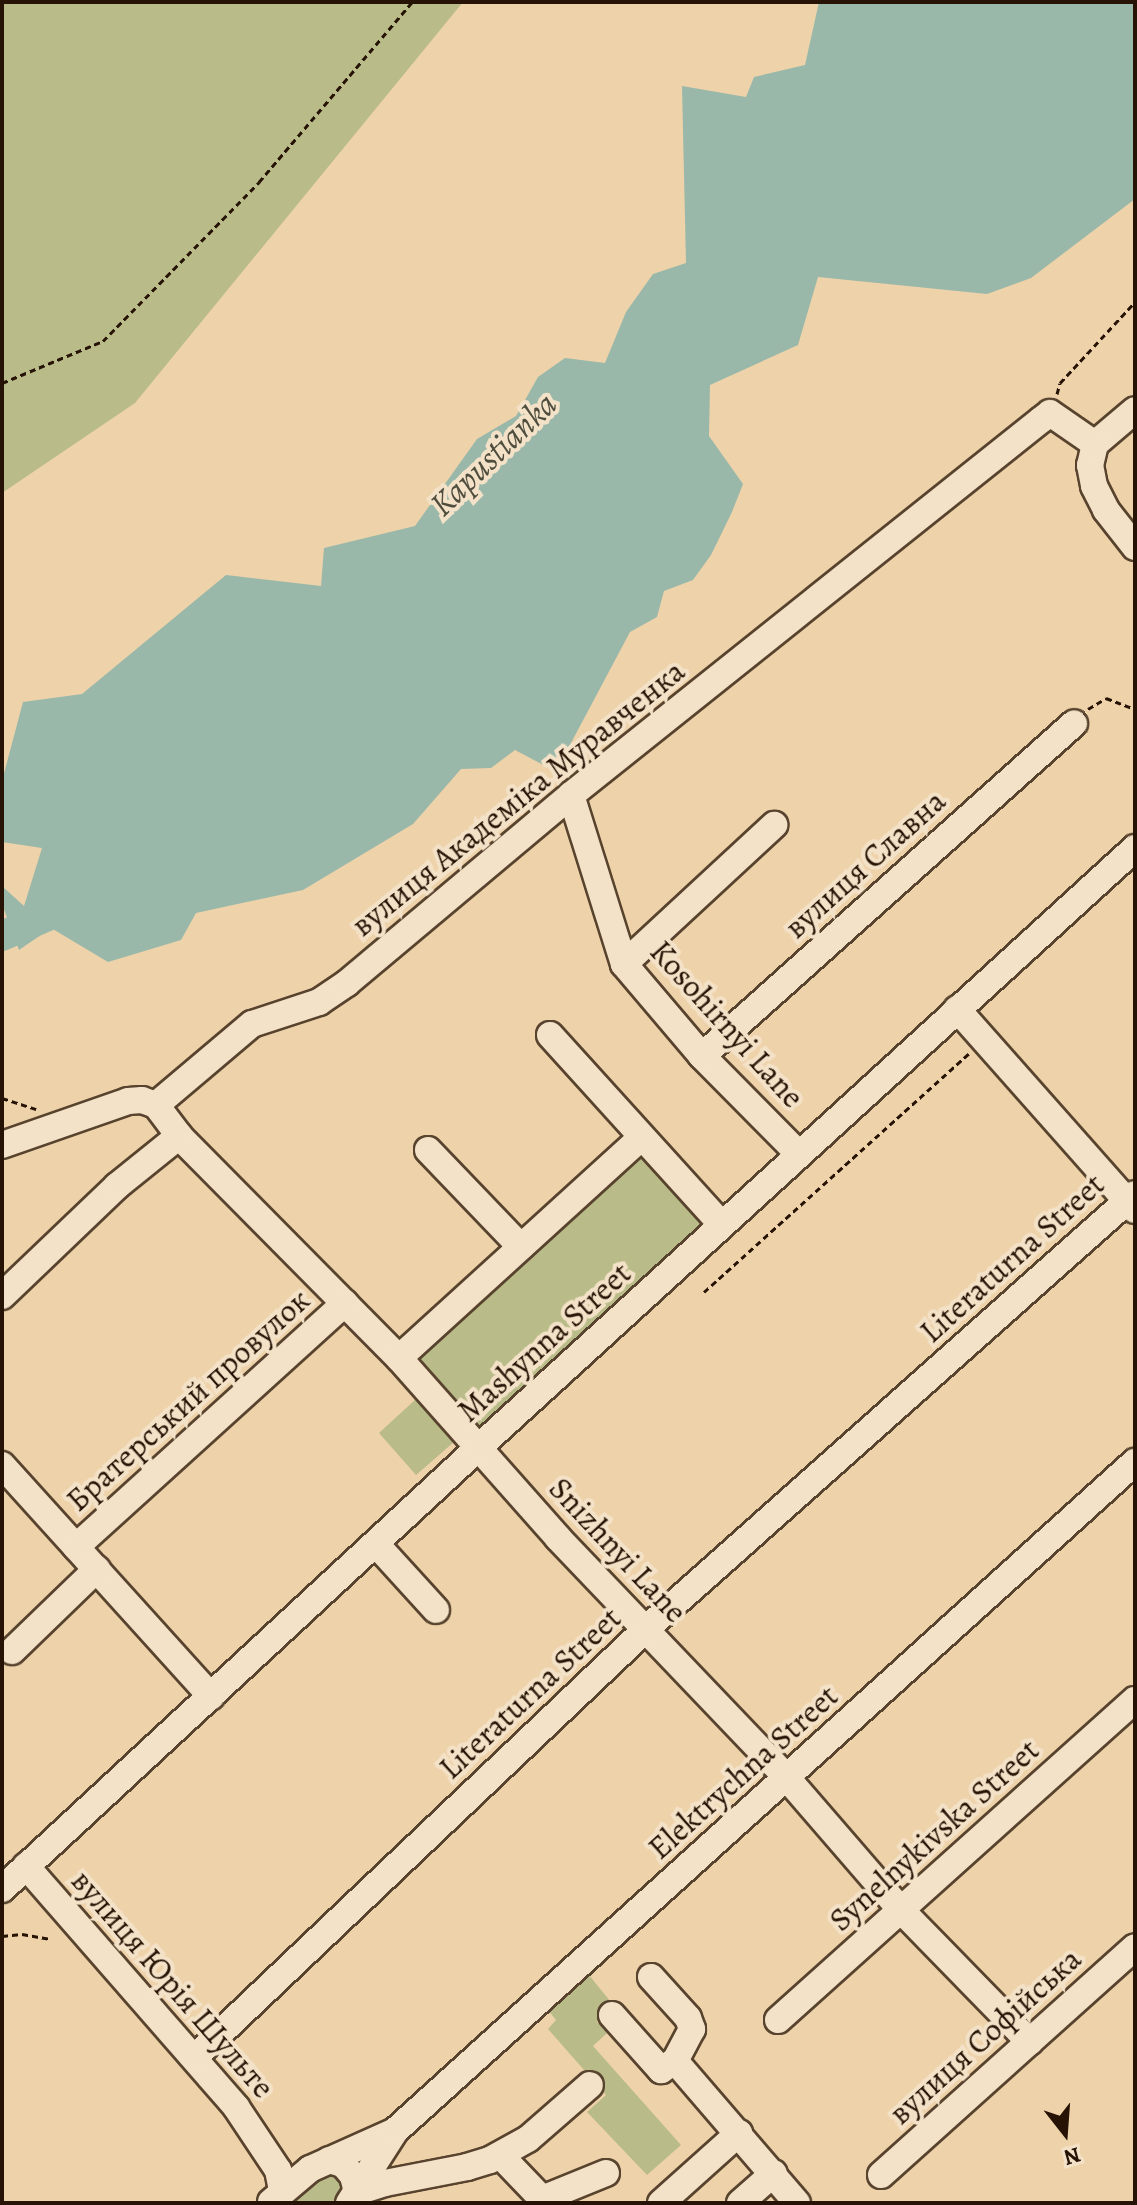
<!DOCTYPE html>
<html>
<head>
<meta charset="utf-8">
<style>
	body { margin:0 }
	#map { position:relative; width:1137px; height:2205px; overflow:hidden; background:#eed2aa; font-family:Alegreya,serif }
	div>[style] { position:absolute }
	.green>* { inset:0; background:#b9bc88 }
	.water>* { inset:0; background:#99b8a9 }
	.river>* { height:30px; margin:-15px; padding:0 15px; transform-origin:15px; border-radius:15px; background:#99b8a9 }
	.path>* { height:3px; margin-top:-1.5px; transform-origin:0; background:repeating-linear-gradient(90deg,#261305 0 6px,transparent 0 10px) }
	.roads { filter:drop-shadow(2px 0 #58432e) drop-shadow(-2px 0 #58432e) drop-shadow(0 2px #58432e) drop-shadow(0 -2px #58432e) }
	.minor>* { height:26px; margin:-13px; padding:0 13px; transform-origin:13px; border-radius:13px; background:#f4e2c8 }
	span { translate:-50% -50%; white-space:nowrap; text-align:center; line-height:1.15; -webkit-text-stroke:8px #f4e2c8; paint-order:stroke }
	.street-label { font-size:32px; color:#261305 }
	.water-label { font-size:34px; color:#4e4d3e; font-style:italic }
	.frame { position:absolute; inset:0; border:4px solid #261305; pointer-events:none }
	.north { position:absolute; left:1025px; top:2093px; width:80px; height:80px; -webkit-text-stroke:6px #f4e2c8; paint-order:stroke; rotate:163deg; font-size:22px; font-weight:700; line-height:32px; text-align:center; color:#261305 }
	.north::after { content:''; display:block; margin:auto; width:28px; height:36px; background:#261305; clip-path:polygon(50% 0,100% 100%,50% 72%,0 100%) }
</style>
</head>
<body>
<div id="map">
	<div class="green">
		<div style="clip-path:polygon(2px 2px,463px 2px,135px 403px,2px 493px)"></div>
		<div style="clip-path:polygon(643px 1146px,711px 1221px,479px 1433px,407px 1356px)"></div>
		<div style="clip-path:polygon(416px 1399px,454px 1442px,416px 1475px,379px 1433px)"></div>
		<div style="clip-path:polygon(589px 1975px,610px 2001px,597px 2022px,607px 2033px,593px 2046px,681px 2145px,647px 2175px,587px 2112px,606px 2095px,548px 2029px,556px 2020px,548px 2010px)"></div>
		<div style="clip-path:polygon(332px 2169px,347px 2183px,337px 2203px,285px 2203px)"></div>
	</div>
	<div class="water">
		<div style="clip-path:polygon(819px 2px,1135px 2px,1135px 199px,1031px 278px,987px 294px,818px 277px,798px 345px,710px 385px,709px 436px,743px 484px,732px 512px,711px 555px,693px 580px,664px 591px,657px 617px,630px 632px,571px 743px,551px 769px,515px 750px,491px 768px,461px 769px,413px 824px,303px 890px,196px 913px,181px 940px,108px 962px,51px 928px,19px 950px,2px 904px,2px 886px,24px 906px,42px 848px,2px 842px,2px 781px,23px 702px,82px 694px,226px 575px,321px 586px,324px 548px,415px 526px,477px 439px,516px 416px,538px 377px,565px 358px,605px 363px,626px 312px,653px 274px,686px 263px,682px 86px,746px 97px,754px 77px,805px 65px)"></div>
	</div>
	<div class="river">
		<div style="left:2px;top:936px;width:50px;rotate:-23.5deg"></div>
	</div>
	<div class="path">
		<div style="left:2px;top:383px;width:109px;rotate:-22.6deg"></div>
		<div style="left:103px;top:341px;width:223px;rotate:-45.5deg"></div>
		<div style="left:259px;top:182px;width:236px;rotate:-49.6deg"></div>
		<div style="left:1057px;top:394px;width:11px;rotate:-75deg"></div>
		<div style="left:1060px;top:383px;width:110px;rotate:-47.2deg"></div>
		<div style="left:1088px;top:709px;width:21px;rotate:-31deg"></div>
		<div style="left:1106px;top:698px;width:31px;rotate:21deg"></div>
		<div style="left:2px;top:1098px;width:36px;rotate:18deg"></div>
		<div style="left:704px;top:1292px;width:357px;rotate:-42deg"></div>
		<div style="left:2px;top:1936px;width:20px;rotate:-6deg"></div>
		<div style="left:22px;top:1934px;width:29px;rotate:10deg"></div>
		<div style="left:1134px;top:2203px;width:1px;rotate:-45deg"></div>
	</div>
	<div class="roads">
		<div class="minor">
			<div style="left:1095px;top:444px;width:22px;rotate:103deg"></div>
			<div style="left:1090px;top:465px;width:21px;rotate:79deg"></div>
			<div style="left:1094px;top:486px;width:27px;rotate:63deg"></div>
			<div style="left:1106px;top:510px;width:47px;rotate:51.9deg"></div>
			<div style="left:1095px;top:444px;width:52px;rotate:-40.4deg"></div>
			<div style="left:571px;top:795px;width:177px;rotate:72.6deg"></div>
			<div style="left:624px;top:964px;width:121px;rotate:49.7deg"></div>
			<div style="left:702px;top:1056px;width:138px;rotate:45.3deg"></div>
			<div style="left:624px;top:964px;width:205px;rotate:-42.8deg"></div>
			<div style="left:957px;top:1009px;width:268px;rotate:48.5deg"></div>
			<div style="left:550px;top:1035px;width:256px;rotate:47.8deg"></div>
			<div style="left:702px;top:1056px;width:499px;rotate:-41.8deg"></div>
			<div style="left:156px;top:1105px;width:39px;rotate:53deg"></div>
			<div style="left:179px;top:1136px;width:313px;rotate:45.3deg"></div>
			<div style="left:399px;top:1358px;width:240px;rotate:48.5deg"></div>
			<div style="left:558px;top:1538px;width:332px;rotate:46.3deg"></div>
			<div style="left:787px;top:1778px;width:176px;rotate:49.2deg"></div>
			<div style="left:902px;top:1911px;width:183px;rotate:45.7deg"></div>
			<div style="left:2px;top:1145px;width:133px;rotate:-19.2deg"></div>
			<div style="left:128px;top:1101px;width:14px;rotate:-4deg"></div>
			<div style="left:142px;top:1100px;width:15px;rotate:20deg"></div>
			<div style="left:156px;top:1105px;width:126px;rotate:-40.2deg"></div>
			<div style="left:252px;top:1024px;width:71px;rotate:-18.2deg"></div>
			<div style="left:319px;top:1002px;width:34px;rotate:-34deg"></div>
			<div style="left:347px;top:983px;width:292px;rotate:-40deg"></div>
			<div style="left:571px;top:795px;width:601px;rotate:-38.59deg"></div>
			<div style="left:1041px;top:420px;width:11px;rotate:-38deg"></div>
			<div style="left:1050px;top:413px;width:55px;rotate:34.6deg"></div>
			<div style="left:428px;top:1150px;width:134px;rotate:46.2deg"></div>
			<div style="left:2px;top:1296px;width:159px;rotate:-43.7deg"></div>
			<div style="left:117px;top:1186px;width:80px;rotate:-38.9deg"></div>
			<div style="left:399px;top:1358px;width:328px;rotate:-42.3deg"></div>
			<div style="left:2px;top:1465px;width:312px;rotate:47.9deg"></div>
			<div style="left:376px;top:1544px;width:89px;rotate:47.7deg"></div>
			<div style="left:76px;top:1547px;width:363px;rotate:-42.2deg"></div>
			<div style="left:12px;top:1651px;width:118px;rotate:-44deg"></div>
			<div style="left:26px;top:1866px;width:320px;rotate:48.9deg"></div>
			<div style="left:236px;top:2107px;width:76px;rotate:56.3deg"></div>
			<div style="left:278px;top:2170px;width:21px;rotate:79deg"></div>
			<div style="left:2px;top:1889px;width:649px;rotate:-42.81deg"></div>
			<div style="left:478px;top:1448px;width:890px;rotate:-42.4deg"></div>
			<div style="left:651px;top:1977px;width:55px;rotate:47.9deg"></div>
			<div style="left:688px;top:2018px;width:12px;rotate:70deg"></div>
			<div style="left:692px;top:2029px;width:36px;rotate:118deg"></div>
			<div style="left:675px;top:2061px;width:187px;rotate:49.3deg"></div>
			<div style="left:612px;top:2015px;width:74px;rotate:48.3deg"></div>
			<div style="left:661px;top:2070px;width:17px;rotate:-33deg"></div>
			<div style="left:778px;top:2020px;width:479px;rotate:-41.9deg"></div>
			<div style="left:195px;top:2057px;width:622px;rotate:-43.5deg"></div>
			<div style="left:646px;top:1629px;width:654px;rotate:-41.66deg"></div>
			<div style="left:500px;top:2155px;width:61px;rotate:46.3deg"></div>
			<div style="left:542px;top:2199px;width:69px;rotate:-22.1deg"></div>
			<div style="left:329px;top:2160px;width:15px;rotate:16deg"></div>
			<div style="left:343px;top:2164px;width:16px;rotate:50deg"></div>
			<div style="left:353px;top:2176px;width:16px;rotate:76deg"></div>
			<div style="left:357px;top:2192px;width:29px;rotate:-18deg"></div>
			<div style="left:385px;top:2183px;width:84px;rotate:-11deg"></div>
			<div style="left:467px;top:2167px;width:24px;rotate:-17deg"></div>
			<div style="left:490px;top:2160px;width:43px;rotate:-28.9deg"></div>
			<div style="left:528px;top:2139px;width:82px;rotate:-41.1deg"></div>
			<div style="left:881px;top:2175px;width:341px;rotate:-41.9deg"></div>
			<div style="left:271px;top:2202px;width:51px;rotate:-40.2deg"></div>
			<div style="left:310px;top:2169px;width:93px;rotate:-24.1deg"></div>
			<div style="left:349px;top:2203px;width:85px;rotate:-57.4deg"></div>
			<div style="left:395px;top:2131px;width:998px;rotate:-42.12deg"></div>
			<div style="left:661px;top:2203px;width:105px;rotate:-41.9deg"></div>
			<div style="left:740px;top:2203px;width:45px;rotate:-41.4deg"></div>
		</div>
	</div>
	<div class="street-label">
		<span style="left:518px;top:798px;rotate:-39deg">вулиця Академіка Муравченка</span>
		<span style="left:865px;top:864px;rotate:-42deg">вулиця Славна</span>
		<span style="left:727px;top:1024px;rotate:48deg">Kosohirnyi Lane</span>
		<span style="left:1012px;top:1258px;rotate:-42deg">Literaturna Street</span>
		<span style="left:544px;top:1342px;rotate:-42deg">Mashynna Street</span>
		<span style="left:188px;top:1400px;rotate:-42deg">Братерський провулок</span>
		<span style="left:618px;top:1550px;rotate:47deg">Snizhnyi Lane</span>
		<span style="left:530px;top:1693px;rotate:-43deg">Literaturna Street</span>
		<span style="left:743px;top:1772px;rotate:-42deg">Elektrychna Street</span>
		<span style="left:934px;top:1835px;rotate:-42deg">Synelnykivska Street</span>
		<span style="left:173px;top:1984px;rotate:49deg">вулиця Юрія Шульте</span>
		<span style="left:985px;top:2036px;rotate:-42deg">вулиця Софійська</span>
	</div>
	<div class="water-label">
		<span style="left:493px;top:454px;rotate:-44deg">Kapustianka</span>
	</div>
	<div class="frame"></div>
	<div class="north">N</div>
</div>
</body>
</html>
